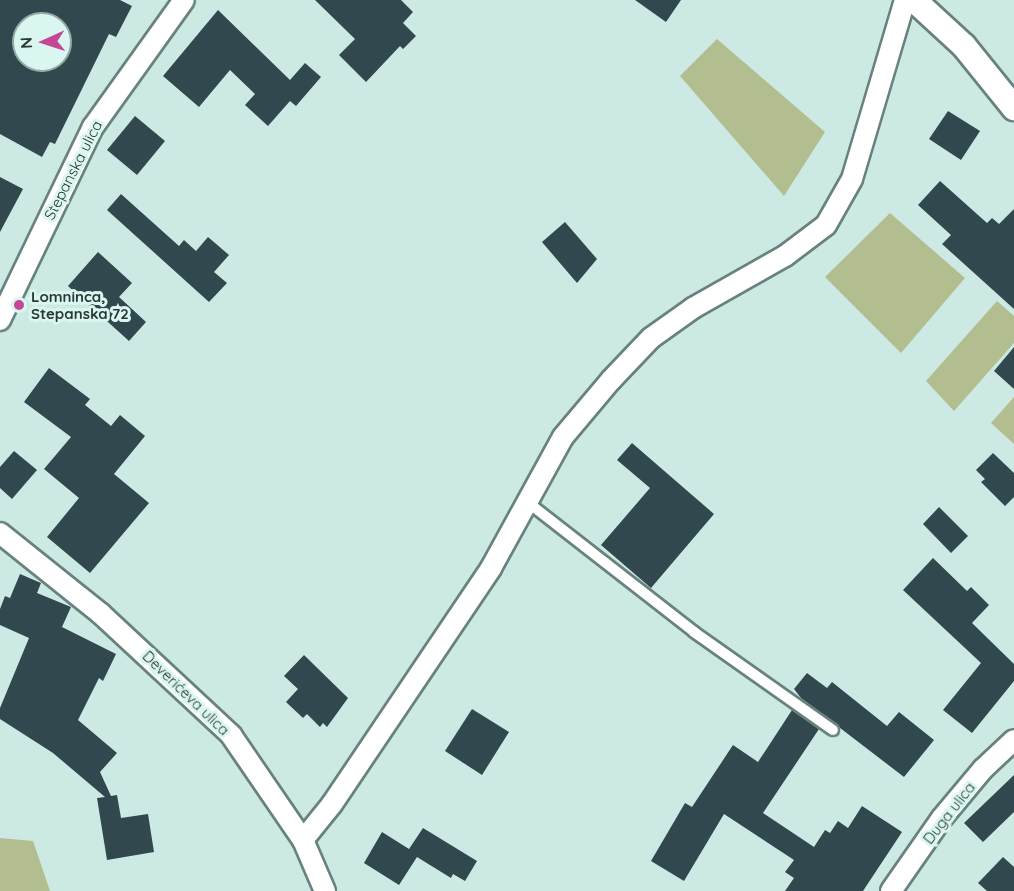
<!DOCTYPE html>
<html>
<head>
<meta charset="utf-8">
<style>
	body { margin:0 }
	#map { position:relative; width:1014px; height:891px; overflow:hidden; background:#cde9e4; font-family:Quicksand,sans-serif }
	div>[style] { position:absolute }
	.green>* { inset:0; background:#b3be90 }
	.building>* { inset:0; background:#31484e }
	.roads { filter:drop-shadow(2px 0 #68827e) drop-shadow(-2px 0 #68827e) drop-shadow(0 2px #68827e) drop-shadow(0 -2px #68827e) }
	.service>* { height:10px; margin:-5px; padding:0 5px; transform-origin:5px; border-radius:5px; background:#fff }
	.minor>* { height:20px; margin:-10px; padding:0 10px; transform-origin:10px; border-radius:10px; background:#fff }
	.tertiary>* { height:24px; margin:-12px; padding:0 12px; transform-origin:12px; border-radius:12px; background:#fff }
	.dots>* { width:16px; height:16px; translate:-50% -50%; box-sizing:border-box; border:3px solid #daf6f1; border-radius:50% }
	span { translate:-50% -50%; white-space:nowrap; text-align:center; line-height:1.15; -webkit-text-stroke:6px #daf6f1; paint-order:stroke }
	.street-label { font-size:15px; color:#2d3836 }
	.poi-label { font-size:15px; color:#2d3836; font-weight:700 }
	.left { translate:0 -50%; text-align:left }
	.north { position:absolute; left:12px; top:12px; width:60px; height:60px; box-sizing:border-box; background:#daf6f1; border:2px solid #95aaa6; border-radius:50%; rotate:267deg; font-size:16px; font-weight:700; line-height:24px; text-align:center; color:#2d3836 }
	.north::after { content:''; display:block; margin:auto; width:21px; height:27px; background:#c64795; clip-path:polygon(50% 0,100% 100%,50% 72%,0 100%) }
</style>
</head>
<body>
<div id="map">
	<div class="green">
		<div style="clip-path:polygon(717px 39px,825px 132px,784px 196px,680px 76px)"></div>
		<div style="clip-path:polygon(890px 213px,965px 278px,901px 353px,825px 277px)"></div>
		<div style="clip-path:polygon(997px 301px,1014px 316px,1014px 343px,954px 411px,926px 381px)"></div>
		<div style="clip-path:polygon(1014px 397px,1014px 444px,991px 423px)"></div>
		<div style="clip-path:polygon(0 838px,33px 841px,50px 891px,0 891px)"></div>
	</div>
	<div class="building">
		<div style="clip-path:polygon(evenodd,0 0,120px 0,132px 6px,116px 37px,109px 34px,55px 144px,50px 142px,42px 157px,0 134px,0 0,24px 24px,60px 24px,60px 60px,24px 60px,24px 24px)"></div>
		<div style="clip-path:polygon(315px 0,401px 0,413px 12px,403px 23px,416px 36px,403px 49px,400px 46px,366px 82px,339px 55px,355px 39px)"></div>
		<div style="clip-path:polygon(635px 0,681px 0,666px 22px)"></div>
		<div style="clip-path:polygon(218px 10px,290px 80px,305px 63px,321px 77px,296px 106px,290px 101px,268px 126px,245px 105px,255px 94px,230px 70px,199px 107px,163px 76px)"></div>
		<div style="clip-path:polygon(948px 111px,980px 131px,961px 160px,929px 139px)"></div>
		<div style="clip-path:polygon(135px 116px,165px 141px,137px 175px,107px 150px)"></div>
		<div style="clip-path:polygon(0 177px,23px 189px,0 232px)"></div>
		<div style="clip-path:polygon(940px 181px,987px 223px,992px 218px,999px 224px,1014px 209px,1014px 309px,942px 244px,951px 235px,918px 205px)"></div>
		<div style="clip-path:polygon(121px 194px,179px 246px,184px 240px,196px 251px,208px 237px,229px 255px,214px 272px,227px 283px,209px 302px,107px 210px)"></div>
		<div style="clip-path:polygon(565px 222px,597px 259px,577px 283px,542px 242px)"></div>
		<div style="clip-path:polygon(98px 252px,132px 283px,119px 297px,146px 322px,129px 341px,68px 286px)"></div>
		<div style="clip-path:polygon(1014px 347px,1014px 389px,994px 371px)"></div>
		<div style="clip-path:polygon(49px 368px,90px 399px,85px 405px,111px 426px,120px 415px,145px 436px,114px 474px,149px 503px,90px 573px,47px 537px,79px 498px,44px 469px,71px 437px,24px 402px)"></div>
		<div style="clip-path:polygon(632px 443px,714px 514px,651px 588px,601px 545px,650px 488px,617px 460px)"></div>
		<div style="clip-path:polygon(14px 451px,37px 470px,12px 499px,0 488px,0 467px)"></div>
		<div style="clip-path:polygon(993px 453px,1014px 473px,1014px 497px,1005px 506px,981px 482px,985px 479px,976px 470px)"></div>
		<div style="clip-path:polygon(939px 507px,968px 536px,951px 553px,923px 524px)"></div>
		<div style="clip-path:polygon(933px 558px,967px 591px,971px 587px,989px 605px,972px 623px,1014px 664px,1014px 681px,972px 733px,943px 710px,981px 663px,903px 590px)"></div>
		<div style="clip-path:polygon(20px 574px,41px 583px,37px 593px,71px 607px,62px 627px,116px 654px,103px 681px,99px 678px,78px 720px,117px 753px,100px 772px,111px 796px,117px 795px,121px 818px,148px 814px,154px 852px,107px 860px,97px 798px,105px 797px,53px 753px,0 719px,0 708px,29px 638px,0 625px,0 609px,5px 596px,10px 598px)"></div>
		<div style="clip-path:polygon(304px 655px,348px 698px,327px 727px,323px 723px,320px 727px,307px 714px,303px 718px,286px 702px,298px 689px,284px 676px)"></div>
		<div style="clip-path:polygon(807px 673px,827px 688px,832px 682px,887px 726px,899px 712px,934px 740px,904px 777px,801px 698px,794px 689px)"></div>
		<div style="clip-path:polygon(472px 709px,509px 732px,482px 775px,445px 751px)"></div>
		<div style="clip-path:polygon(792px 710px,819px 729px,763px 813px,814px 847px,825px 830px,830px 833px,838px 821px,848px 828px,862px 806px,902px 832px,863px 891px,785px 891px,794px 878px,785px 872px,794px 860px,724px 814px,684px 881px,651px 861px,685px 803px,692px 807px,733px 745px,758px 762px)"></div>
		<div style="clip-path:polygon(1014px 775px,1014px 812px,983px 842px,964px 823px)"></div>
		<div style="clip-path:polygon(423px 828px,477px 861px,465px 881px,453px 874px,451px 878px,417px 857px,399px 885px,364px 863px,382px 832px,409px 849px)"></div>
		<div style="clip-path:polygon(1003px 857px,1014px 867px,1014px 891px,987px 891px,978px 883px)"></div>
	</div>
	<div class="roads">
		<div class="service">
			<div style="left:526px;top:501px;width:213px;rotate:37.9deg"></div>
			<div style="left:694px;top:632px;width:170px;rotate:35.2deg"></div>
		</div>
		<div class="minor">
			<div style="left:0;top:320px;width:214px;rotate:-64.3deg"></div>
			<div style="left:93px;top:127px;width:156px;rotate:-54.4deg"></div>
			<div style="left:0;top:533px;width:129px;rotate:38.7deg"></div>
			<div style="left:101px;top:614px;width:178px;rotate:42.9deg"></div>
			<div style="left:231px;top:735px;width:127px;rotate:55.6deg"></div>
			<div style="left:303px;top:840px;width:56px;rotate:66.7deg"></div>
			<div style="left:303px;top:840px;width:46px;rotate:-51.1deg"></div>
			<div style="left:332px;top:804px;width:285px;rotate:-56deg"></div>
			<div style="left:491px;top:568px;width:149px;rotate:-61.2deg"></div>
			<div style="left:563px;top:437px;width:75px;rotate:-49.9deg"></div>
			<div style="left:611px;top:380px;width:58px;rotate:-46.4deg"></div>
			<div style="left:651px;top:338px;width:52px;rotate:-35.5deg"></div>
			<div style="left:693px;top:308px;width:106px;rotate:-29.5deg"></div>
			<div style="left:785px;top:256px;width:51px;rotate:-37.1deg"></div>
			<div style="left:826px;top:225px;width:53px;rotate:-60.5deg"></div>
			<div style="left:852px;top:179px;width:187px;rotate:-73.5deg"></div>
			<div style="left:891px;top:891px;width:89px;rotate:-55.1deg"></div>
			<div style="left:942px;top:818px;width:64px;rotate:-50.1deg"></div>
			<div style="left:983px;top:769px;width:42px;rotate:-43.1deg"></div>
		</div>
		<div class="tertiary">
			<div style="left:914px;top:0;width:68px;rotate:42.6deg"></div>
			<div style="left:964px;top:46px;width:80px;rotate:51.1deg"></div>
		</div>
	</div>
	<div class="dots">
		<div style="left:19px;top:305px;background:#c64795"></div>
	</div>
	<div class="street-label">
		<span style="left:73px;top:170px;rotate:-63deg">Stepanska ulica</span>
		<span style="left:186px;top:693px;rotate:44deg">Deverićeva ulica</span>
		<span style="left:949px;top:813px;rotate:-52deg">Duga ulica</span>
	</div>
	<div class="poi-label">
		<span class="left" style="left:31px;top:305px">Lomninca,<br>Stepanska 72</span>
	</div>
	<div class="north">N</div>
</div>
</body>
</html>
